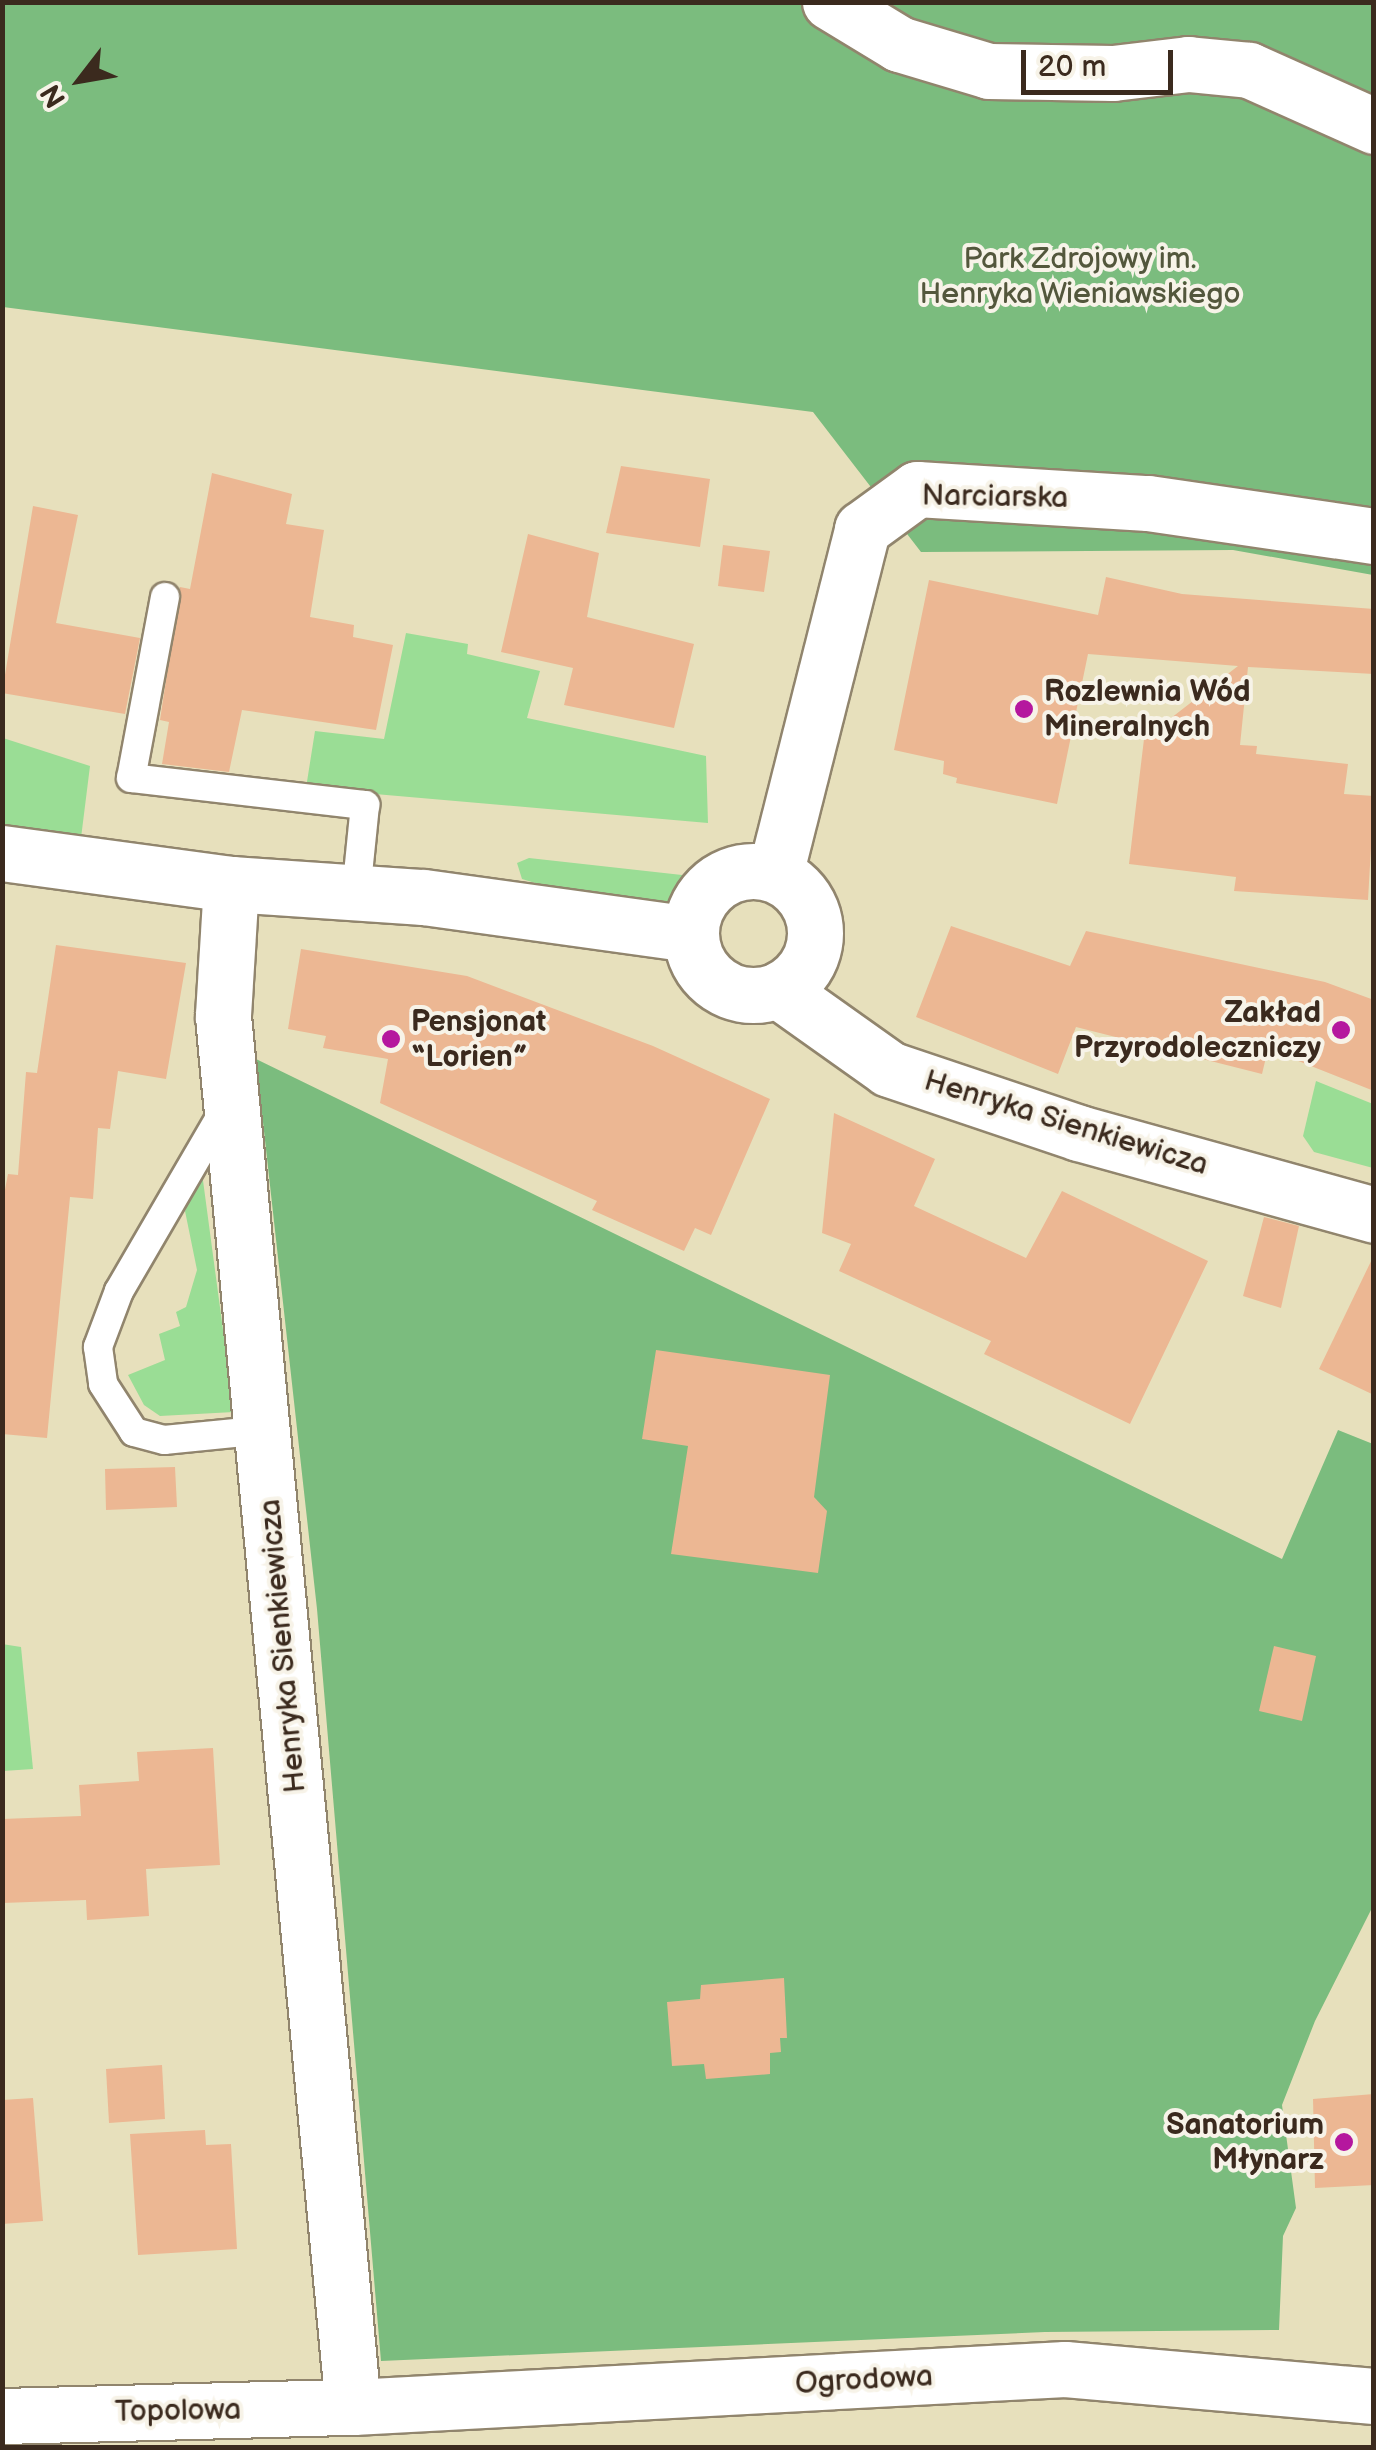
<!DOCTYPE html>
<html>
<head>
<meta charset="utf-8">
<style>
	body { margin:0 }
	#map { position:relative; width:1376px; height:2450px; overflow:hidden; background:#e7e0bc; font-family:"Balsamiq Sans",sans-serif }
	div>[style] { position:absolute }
	.green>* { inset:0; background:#9add95 }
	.forest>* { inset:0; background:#7bbc7e }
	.building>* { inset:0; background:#ecb793 }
	.roads { filter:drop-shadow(2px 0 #91856d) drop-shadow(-2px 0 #91856d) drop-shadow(0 2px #91856d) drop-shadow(0 -2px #91856d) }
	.lane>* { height:28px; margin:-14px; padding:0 14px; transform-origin:14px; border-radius:14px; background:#fff }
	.street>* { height:55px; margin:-27.5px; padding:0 27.5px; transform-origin:27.5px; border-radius:27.5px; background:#fff }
	.street>.ring { margin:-27.5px; padding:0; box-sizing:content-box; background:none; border:55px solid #fff; border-radius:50% }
	.dots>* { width:28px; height:28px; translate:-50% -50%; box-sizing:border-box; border:5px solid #f7f3e8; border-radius:50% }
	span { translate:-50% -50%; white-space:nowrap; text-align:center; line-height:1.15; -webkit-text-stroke:8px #f7f3e8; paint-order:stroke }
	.park-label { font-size:30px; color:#53573c }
	.street-label { font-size:30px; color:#3b2a1e }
	.poi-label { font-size:30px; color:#3b2a1e; font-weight:700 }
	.left { translate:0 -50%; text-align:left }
	.right { translate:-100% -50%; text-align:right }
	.frame { position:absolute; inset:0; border:5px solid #3b2a1e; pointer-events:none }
	.north { position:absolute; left:30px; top:30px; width:100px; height:100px; -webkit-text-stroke:8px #f7f3e8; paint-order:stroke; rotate:239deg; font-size:28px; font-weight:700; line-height:40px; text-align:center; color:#3b2a1e }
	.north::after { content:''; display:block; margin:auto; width:35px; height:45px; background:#3b2a1e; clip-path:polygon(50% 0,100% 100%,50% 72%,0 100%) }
	.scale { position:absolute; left:1021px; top:50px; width:152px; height:45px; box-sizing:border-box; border:5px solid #3b2a1e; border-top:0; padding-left:12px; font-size:30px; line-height:35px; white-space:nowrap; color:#3b2a1e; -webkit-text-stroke:8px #f7f3e8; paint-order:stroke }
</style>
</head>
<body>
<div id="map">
	<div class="green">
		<div style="clip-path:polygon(406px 633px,468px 644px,467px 654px,540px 671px,527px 718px,706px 756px,708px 823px,306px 788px,315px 731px,384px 739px)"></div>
		<div style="clip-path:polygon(3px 738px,90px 766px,81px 838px,3px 827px)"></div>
		<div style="clip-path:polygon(529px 858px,691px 876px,692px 881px,674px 904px,634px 913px,522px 879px,517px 863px)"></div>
		<div style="clip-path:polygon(1316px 1081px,1373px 1104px,1373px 1168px,1314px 1152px,1303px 1136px)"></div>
		<div style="clip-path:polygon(202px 1173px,234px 1412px,160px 1416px,144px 1405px,128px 1375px,165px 1360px,159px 1334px,180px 1326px,176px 1312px,186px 1307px,197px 1270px,185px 1211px)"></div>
		<div style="clip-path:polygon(2px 1644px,21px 1647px,33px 1769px,3px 1771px)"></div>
	</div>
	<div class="forest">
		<div style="clip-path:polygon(3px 3px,1373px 3px,1373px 575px,1233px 550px,921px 552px,813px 412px,3px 307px)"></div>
		<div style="clip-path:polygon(256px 1059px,1282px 1559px,1338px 1430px,1373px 1444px,1373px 1906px,1315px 2021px,1282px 2105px,1296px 2208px,1283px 2236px,1279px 2330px,1045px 2332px,381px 2361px,317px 1609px)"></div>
	</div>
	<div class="building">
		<div style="clip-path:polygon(621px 466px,710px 479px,700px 547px,606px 533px)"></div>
		<div style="clip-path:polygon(212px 473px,292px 494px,286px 524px,324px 530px,310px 617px,354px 625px,353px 637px,393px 645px,376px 730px,242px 710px,229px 772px,162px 764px,169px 722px,160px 720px,180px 587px,190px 589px)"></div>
		<div style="clip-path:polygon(33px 506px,78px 515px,56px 623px,140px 638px,125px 714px,2px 693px)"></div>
		<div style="clip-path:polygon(528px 534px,599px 553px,587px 617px,694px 644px,674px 728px,564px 705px,573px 668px,501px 652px)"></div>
		<div style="clip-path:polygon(723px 545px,770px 551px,764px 592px,718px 586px)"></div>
		<div style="clip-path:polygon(1106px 577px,1182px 594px,1374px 609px,1374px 674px,1248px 667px,1240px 745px,1257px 746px,1256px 754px,1348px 764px,1344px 794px,1374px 796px,1368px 900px,1234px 891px,1236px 877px,1129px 864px,1144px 739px,1238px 666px,1088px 654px,1057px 804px,956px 783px,957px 778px,943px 774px,944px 761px,894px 750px,929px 580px,1098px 615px)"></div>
		<div style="clip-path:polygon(951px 926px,1070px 966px,1086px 931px,1325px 982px,1374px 1000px,1374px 1091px,1268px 1049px,1262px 1074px,1076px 1027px,1058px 1074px,916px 1017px)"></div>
		<div style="clip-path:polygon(56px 945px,186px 963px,166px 1079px,118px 1071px,110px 1129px,98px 1128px,93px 1199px,70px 1197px,47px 1438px,2px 1434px,2px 1205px,8px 1174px,18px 1175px,26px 1072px,37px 1073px)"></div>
		<div style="clip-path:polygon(301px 949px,467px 976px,653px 1046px,770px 1099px,711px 1235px,695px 1228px,684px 1251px,592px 1210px,597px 1201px,380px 1103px,388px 1059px,323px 1048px,326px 1036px,288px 1029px)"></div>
		<div style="clip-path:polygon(834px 1113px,935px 1159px,914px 1206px,1026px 1258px,1062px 1191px,1208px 1261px,1130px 1424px,984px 1354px,991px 1341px,839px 1271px,851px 1244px,822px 1233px)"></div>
		<div style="clip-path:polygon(1264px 1217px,1299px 1226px,1281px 1308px,1243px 1296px)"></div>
		<div style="clip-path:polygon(1374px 1255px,1374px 1395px,1319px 1369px)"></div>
		<div style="clip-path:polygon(656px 1350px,830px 1375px,814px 1497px,827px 1511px,818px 1573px,671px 1554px,688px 1446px,642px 1439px)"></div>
		<div style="clip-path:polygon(175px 1467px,177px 1507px,106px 1510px,105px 1469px)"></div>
		<div style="clip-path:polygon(1274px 1646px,1316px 1656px,1302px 1721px,1259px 1711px)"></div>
		<div style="clip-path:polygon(213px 1748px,220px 1865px,146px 1869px,149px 1916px,87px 1920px,86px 1900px,2px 1903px,2px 1819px,81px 1816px,79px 1785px,139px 1781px,137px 1752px)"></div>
		<div style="clip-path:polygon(784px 1978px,787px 2038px,780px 2038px,781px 2052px,770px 2053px,770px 2074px,706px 2079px,704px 2064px,672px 2066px,667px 2002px,700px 1999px,701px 1985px)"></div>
		<div style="clip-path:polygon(162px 2065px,165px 2119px,109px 2123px,106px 2069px)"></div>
		<div style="clip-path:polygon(1374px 2094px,1374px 2185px,1315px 2188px,1313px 2099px)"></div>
		<div style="clip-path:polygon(33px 2098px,43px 2221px,2px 2224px,2px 2100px)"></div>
		<div style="clip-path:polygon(205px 2130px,206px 2145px,231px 2144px,237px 2249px,138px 2255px,130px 2134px)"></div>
	</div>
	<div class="roads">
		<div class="lane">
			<div style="left:165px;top:597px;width:184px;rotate:100.6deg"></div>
			<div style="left:131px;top:778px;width:236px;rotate:6.6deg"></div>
			<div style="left:365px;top:805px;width:88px;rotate:95.8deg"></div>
			<div style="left:225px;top:1109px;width:211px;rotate:120.2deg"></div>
			<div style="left:119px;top:1291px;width:60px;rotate:110.6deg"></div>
			<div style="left:98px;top:1347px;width:37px;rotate:82deg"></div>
			<div style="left:103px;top:1384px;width:57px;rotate:57.1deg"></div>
			<div style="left:134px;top:1432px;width:31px;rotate:15deg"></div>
			<div style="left:164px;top:1440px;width:100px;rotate:-5.7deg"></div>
		</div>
		<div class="street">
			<div style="left:830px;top:2px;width:81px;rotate:31.3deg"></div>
			<div style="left:899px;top:44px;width:94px;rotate:16.7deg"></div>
			<div style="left:989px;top:71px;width:124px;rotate:0.9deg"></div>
			<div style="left:1113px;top:73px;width:76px;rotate:-6.8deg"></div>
			<div style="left:1188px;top:64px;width:61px;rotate:5.6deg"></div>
			<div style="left:1249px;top:70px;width:137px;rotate:24.1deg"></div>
			<div style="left:2px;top:853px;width:231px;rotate:7.7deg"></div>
			<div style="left:231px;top:884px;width:193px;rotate:3.9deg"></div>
			<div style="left:424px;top:897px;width:269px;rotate:7.9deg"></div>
			<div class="ring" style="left:691px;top:871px;width:69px;height:69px"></div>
			<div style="left:775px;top:874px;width:356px;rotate:-75.8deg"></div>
			<div style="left:862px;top:529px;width:68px;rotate:-36deg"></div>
			<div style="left:917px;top:489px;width:231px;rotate:3.5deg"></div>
			<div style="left:1148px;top:503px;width:228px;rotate:8.3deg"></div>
			<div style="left:231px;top:884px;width:132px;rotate:93.5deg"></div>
			<div style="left:223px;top:1016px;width:1397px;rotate:84.66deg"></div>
			<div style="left:778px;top:990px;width:136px;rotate:35.4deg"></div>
			<div style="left:889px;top:1069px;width:200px;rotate:18.6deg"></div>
			<div style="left:1079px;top:1133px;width:306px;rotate:15.5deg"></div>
			<div style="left:2px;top:2416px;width:351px;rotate:-1.5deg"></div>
			<div style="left:353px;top:2407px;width:713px;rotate:-3.06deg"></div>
			<div style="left:1065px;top:2369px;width:310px;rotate:5deg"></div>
		</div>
	</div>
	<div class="dots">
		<div style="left:1024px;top:709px;background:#b5179e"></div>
		<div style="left:1341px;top:1030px;background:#b5179e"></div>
		<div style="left:391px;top:1039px;background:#b5179e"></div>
		<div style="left:1344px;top:2142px;background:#b5179e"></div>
	</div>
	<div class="park-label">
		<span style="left:1080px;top:276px">Park Zdrojowy im.<br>Henryka Wieniawskiego</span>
	</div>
	<div class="street-label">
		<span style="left:995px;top:497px;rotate:1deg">Narciarska</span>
		<span style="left:1066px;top:1123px;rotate:17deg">Henryka Sienkiewicza</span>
		<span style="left:283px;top:1646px;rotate:-95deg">Henryka Sienkiewicza</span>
		<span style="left:864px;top:2380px;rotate:-3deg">Ogrodowa</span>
		<span style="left:178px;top:2411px;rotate:-1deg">Topolowa</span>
	</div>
	<div class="poi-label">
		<span class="left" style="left:1044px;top:709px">Rozlewnia Wód<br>Mineralnych</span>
		<span class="right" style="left:1321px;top:1030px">Zakład<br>Przyrodoleczniczy</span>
		<span class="left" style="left:411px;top:1039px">Pensjonat<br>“Lorien”</span>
		<span class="right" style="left:1324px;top:2142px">Sanatorium<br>Młynarz</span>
	</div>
	<div class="frame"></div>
	<div class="north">N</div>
	<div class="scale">20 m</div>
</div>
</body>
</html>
